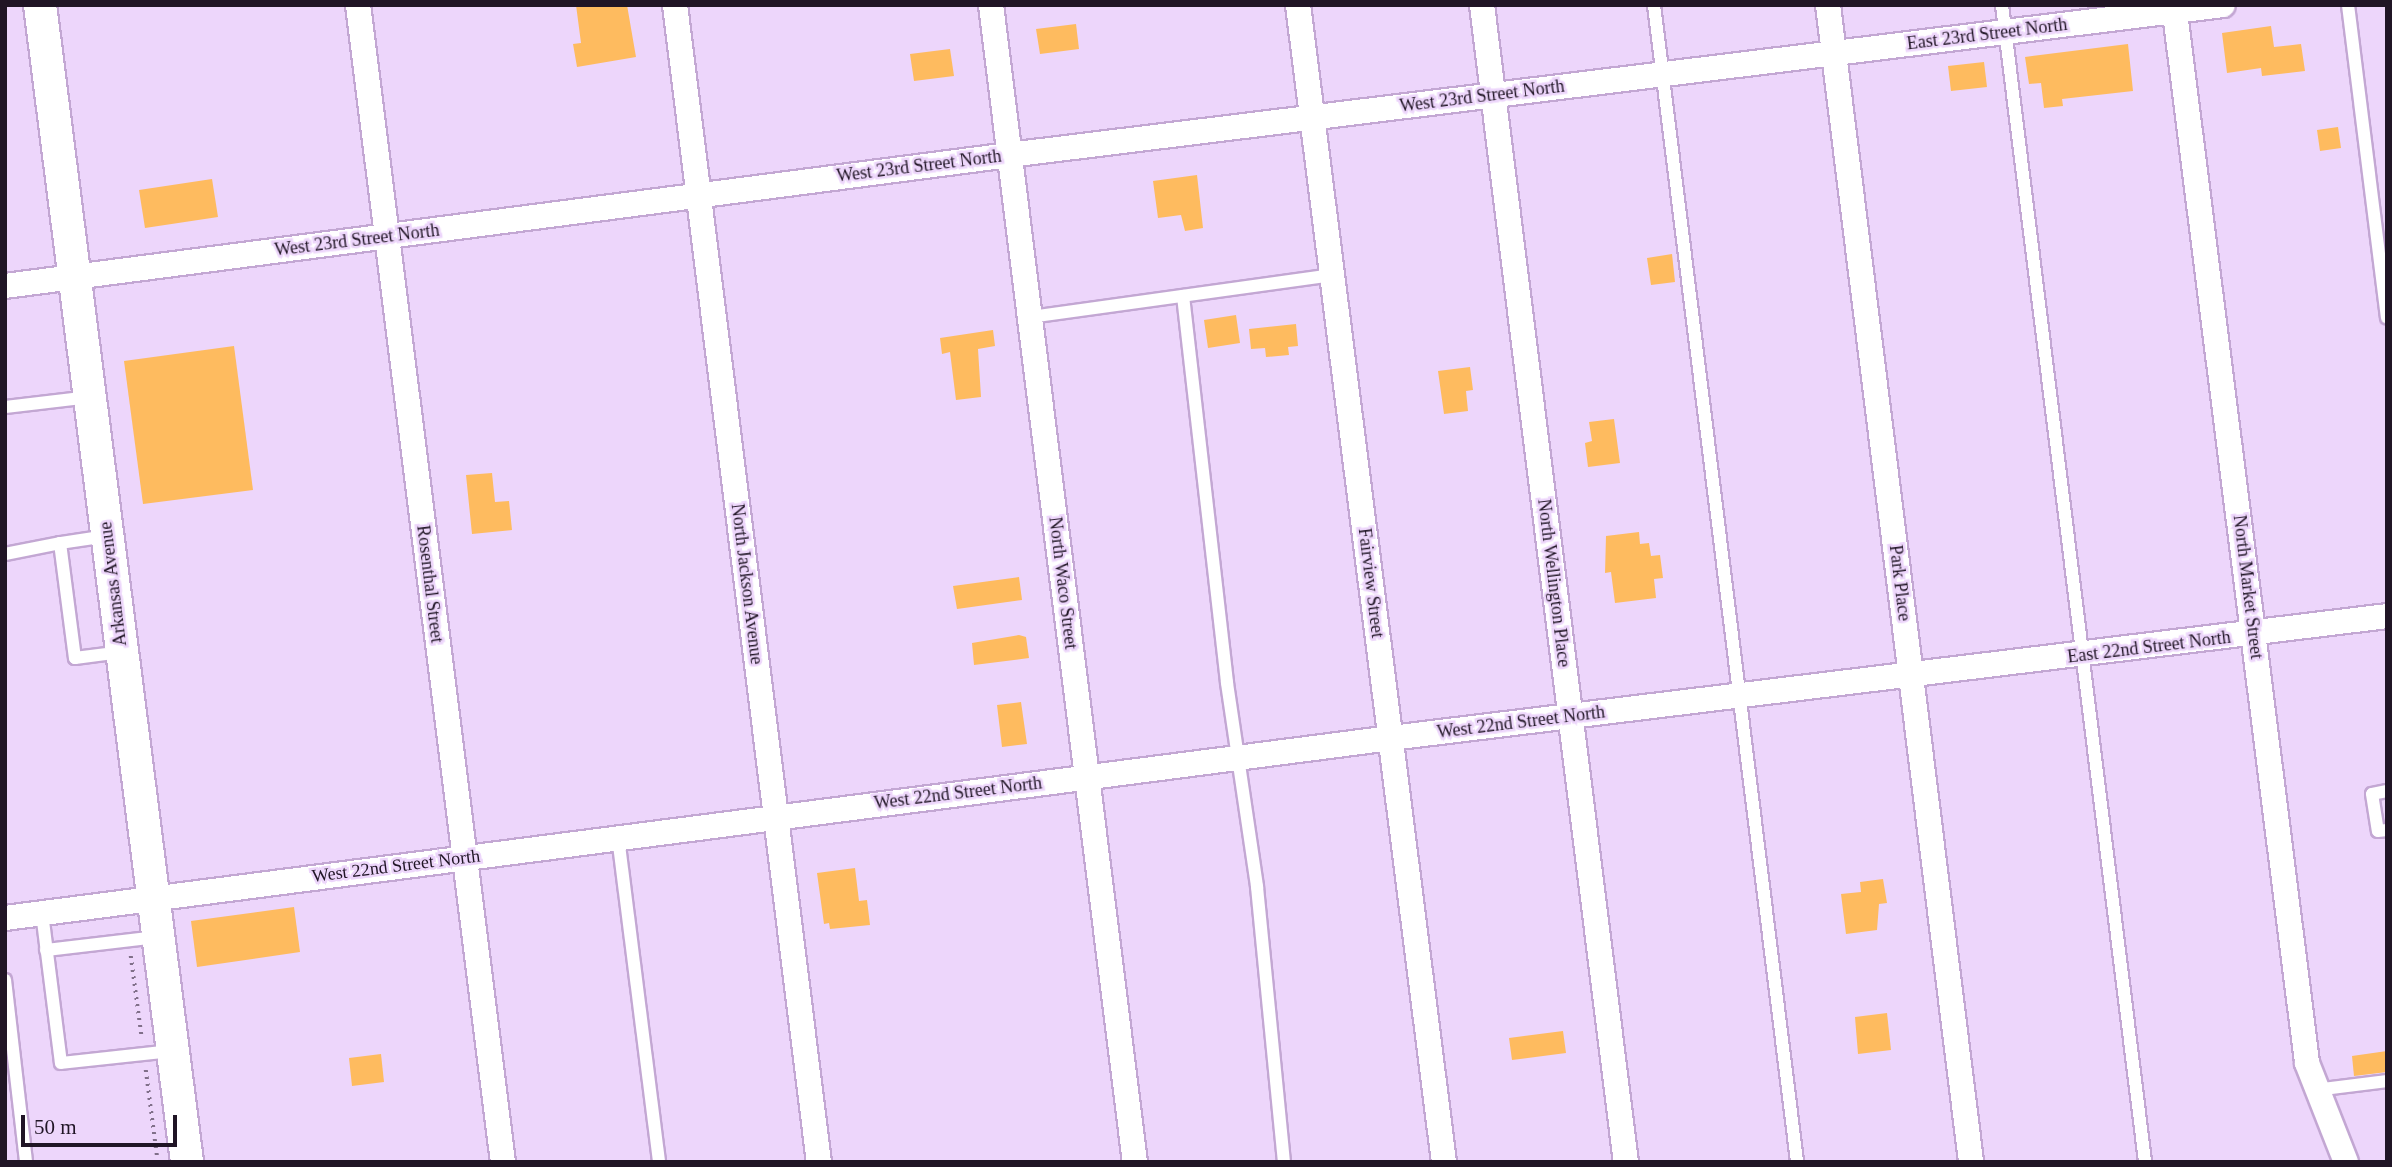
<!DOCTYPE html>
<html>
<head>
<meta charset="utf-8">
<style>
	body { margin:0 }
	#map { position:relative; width:2392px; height:1167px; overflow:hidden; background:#edd6fb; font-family:Georgia,serif }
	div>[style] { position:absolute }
	.building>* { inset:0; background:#febb5f }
	.path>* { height:3.5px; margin-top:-1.75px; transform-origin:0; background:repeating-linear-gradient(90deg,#806f89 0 2px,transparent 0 7px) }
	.roads { filter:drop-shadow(2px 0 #c3a7d3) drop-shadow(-2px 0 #c3a7d3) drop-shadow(0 2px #c3a7d3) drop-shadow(0 -2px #c3a7d3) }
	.service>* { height:12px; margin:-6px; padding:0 6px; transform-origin:6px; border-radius:6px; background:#fff }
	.minor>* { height:24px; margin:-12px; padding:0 12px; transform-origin:12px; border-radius:12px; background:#fff }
	.tertiary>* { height:32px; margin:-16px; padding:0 16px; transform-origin:16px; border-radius:16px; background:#fff }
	span { translate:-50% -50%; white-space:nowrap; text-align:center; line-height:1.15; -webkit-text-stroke:5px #edd6fb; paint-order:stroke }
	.street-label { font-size:18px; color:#201525 }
	.frame { position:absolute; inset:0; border:7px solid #201525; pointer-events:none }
	.scale { position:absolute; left:21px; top:1115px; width:156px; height:32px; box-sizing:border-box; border:4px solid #201525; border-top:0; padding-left:9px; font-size:21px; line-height:24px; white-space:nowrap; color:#201525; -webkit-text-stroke:5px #edd6fb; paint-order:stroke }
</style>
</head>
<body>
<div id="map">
	<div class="building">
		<div style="clip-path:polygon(576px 5px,627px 5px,636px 57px,577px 67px,573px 44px,581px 43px)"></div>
		<div style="clip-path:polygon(1076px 24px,1079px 49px,1040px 54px,1036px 29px)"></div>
		<div style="clip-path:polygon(2271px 26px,2274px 47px,2301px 44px,2305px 71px,2262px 76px,2261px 68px,2227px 73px,2222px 33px)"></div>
		<div style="clip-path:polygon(2128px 44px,2133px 91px,2062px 99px,2063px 106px,2044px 108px,2041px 83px,2029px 84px,2025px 57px)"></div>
		<div style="clip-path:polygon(950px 49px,954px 76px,914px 81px,910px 54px)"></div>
		<div style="clip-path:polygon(1984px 62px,1987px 87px,1951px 91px,1948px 66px)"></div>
		<div style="clip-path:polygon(2338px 127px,2341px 148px,2320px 151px,2317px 130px)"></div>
		<div style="clip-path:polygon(1197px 175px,1203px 228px,1185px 231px,1181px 215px,1158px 218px,1153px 181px)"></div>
		<div style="clip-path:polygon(212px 179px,218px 217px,145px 228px,139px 190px)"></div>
		<div style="clip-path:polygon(1672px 254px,1675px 282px,1651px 285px,1647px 258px)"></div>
		<div style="clip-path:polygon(1236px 315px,1240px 343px,1208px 348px,1204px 320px)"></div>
		<div style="clip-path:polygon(1296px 324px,1298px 346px,1288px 347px,1289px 355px,1266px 357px,1265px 348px,1251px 349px,1249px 329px)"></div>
		<div style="clip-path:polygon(993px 330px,995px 346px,978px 349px,981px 397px,956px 400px,950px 352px,942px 354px,940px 338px)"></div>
		<div style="clip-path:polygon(234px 346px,253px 490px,143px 504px,124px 361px)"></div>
		<div style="clip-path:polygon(1470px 367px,1473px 390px,1466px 391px,1468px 411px,1444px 414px,1438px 371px)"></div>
		<div style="clip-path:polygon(1614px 419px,1620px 463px,1588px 467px,1585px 443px,1592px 441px,1589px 422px)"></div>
		<div style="clip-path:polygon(492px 473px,495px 502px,509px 501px,512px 530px,472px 534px,466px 475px)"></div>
		<div style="clip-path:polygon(1639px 532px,1640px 544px,1649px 543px,1651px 556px,1660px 555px,1663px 578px,1654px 579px,1656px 598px,1615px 603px,1611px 572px,1605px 573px,1606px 536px)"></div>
		<div style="clip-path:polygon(1019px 577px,1022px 600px,957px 609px,953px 586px)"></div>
		<div style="clip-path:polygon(1019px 635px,1026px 637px,1029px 658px,974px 665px,972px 643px)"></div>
		<div style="clip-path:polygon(1021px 702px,1027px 744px,1002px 747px,997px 705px)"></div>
		<div style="clip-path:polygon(855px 868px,859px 901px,867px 900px,870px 925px,830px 929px,829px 923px,824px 924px,817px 873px)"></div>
		<div style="clip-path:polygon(1883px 879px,1887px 903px,1879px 904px,1877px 930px,1846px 934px,1841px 894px,1861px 892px,1860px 882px)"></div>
		<div style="clip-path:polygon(294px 907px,300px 952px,197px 967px,191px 921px)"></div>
		<div style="clip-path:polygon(1887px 1013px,1891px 1050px,1858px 1054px,1855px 1017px)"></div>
		<div style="clip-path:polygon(1563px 1031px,1566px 1053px,1512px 1060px,1509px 1038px)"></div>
		<div style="clip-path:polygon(2387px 1051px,2387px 1072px,2354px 1076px,2352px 1056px)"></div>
		<div style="clip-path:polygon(381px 1054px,384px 1082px,352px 1086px,349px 1058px)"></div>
	</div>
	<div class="path">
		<div style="left:131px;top:956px;width:83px;rotate:82.4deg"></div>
		<div style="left:146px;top:1070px;width:93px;rotate:82.6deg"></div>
	</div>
	<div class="roads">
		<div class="service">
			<div style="left:1654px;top:5px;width:1166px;rotate:82.95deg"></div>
			<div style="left:2002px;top:5px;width:1166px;rotate:82.95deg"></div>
			<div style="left:2348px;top:5px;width:315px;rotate:82.9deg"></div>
			<div style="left:1183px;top:296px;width:389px;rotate:83.5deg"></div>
			<div style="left:1227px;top:683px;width:206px;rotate:81.6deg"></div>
			<div style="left:1257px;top:887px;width:276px;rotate:84.4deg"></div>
			<div style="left:1030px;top:317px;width:305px;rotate:-7.9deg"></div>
			<div style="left:5px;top:407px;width:86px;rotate:-6.7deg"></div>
			<div style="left:107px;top:536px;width:48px;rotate:171.5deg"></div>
			<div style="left:60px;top:543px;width:116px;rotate:82.6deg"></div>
			<div style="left:75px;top:658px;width:46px;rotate:-7.4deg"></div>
			<div style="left:5px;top:554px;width:56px;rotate:-11.3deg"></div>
			<div style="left:2387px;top:791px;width:15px;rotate:169deg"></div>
			<div style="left:2372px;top:794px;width:37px;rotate:81deg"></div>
			<div style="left:2378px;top:831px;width:9px;rotate:-6deg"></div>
			<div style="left:618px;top:837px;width:328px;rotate:82.8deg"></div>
			<div style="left:42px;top:913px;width:151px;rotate:82.8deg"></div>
			<div style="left:61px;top:1063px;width:112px;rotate:-6.2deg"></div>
			<div style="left:46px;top:950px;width:112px;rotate:-6.7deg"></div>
			<div style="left:5px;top:980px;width:183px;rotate:83.4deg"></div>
			<div style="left:2315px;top:1090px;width:73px;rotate:-7.1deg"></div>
		</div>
		<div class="minor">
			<div style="left:358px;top:5px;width:1166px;rotate:82.86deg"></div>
			<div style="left:675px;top:5px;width:1166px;rotate:82.91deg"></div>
			<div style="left:991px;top:5px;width:1166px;rotate:82.91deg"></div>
			<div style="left:1298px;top:5px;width:1166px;rotate:82.81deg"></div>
			<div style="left:1482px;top:5px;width:1166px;rotate:82.91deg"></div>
			<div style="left:1828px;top:5px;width:1166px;rotate:82.95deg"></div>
			<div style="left:2174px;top:5px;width:1066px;rotate:82.83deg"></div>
			<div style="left:2307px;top:1063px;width:106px;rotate:68.5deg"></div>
			<div style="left:5px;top:286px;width:1013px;rotate:-7.43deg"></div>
			<div style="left:1009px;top:155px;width:1223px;rotate:-7.04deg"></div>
			<div style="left:5px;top:918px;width:1398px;rotate:-7.4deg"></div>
			<div style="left:1391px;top:738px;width:1003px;rotate:-6.98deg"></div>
		</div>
		<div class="tertiary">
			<div style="left:40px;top:5px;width:1166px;rotate:82.76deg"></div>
		</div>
	</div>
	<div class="street-label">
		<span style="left:1987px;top:34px;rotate:-7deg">East 23rd Street North</span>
		<span style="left:1482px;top:96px;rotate:-7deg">West 23rd Street North</span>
		<span style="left:919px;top:166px;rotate:-7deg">West 23rd Street North</span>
		<span style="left:357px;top:240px;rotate:-7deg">West 23rd Street North</span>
		<span style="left:1063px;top:583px;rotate:83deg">North Waco Street</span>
		<span style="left:1371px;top:583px;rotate:83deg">Fairview Street</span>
		<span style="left:1554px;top:583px;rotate:83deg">North Wellington Place</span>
		<span style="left:1900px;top:583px;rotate:83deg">Park Place</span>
		<span style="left:113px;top:584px;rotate:-97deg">Arkansas Avenue</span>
		<span style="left:430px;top:584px;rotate:83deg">Rosenthal Street</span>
		<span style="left:747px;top:584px;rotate:83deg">North Jackson Avenue</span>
		<span style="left:2248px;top:587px;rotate:83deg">North Market Street</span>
		<span style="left:2149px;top:647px;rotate:-7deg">East 22nd Street North</span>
		<span style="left:1521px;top:722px;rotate:-7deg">West 22nd Street North</span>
		<span style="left:958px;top:793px;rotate:-7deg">West 22nd Street North</span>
		<span style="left:396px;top:866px;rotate:-7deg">West 22nd Street North</span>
	</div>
	<div class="frame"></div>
	<div class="scale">50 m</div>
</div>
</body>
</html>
